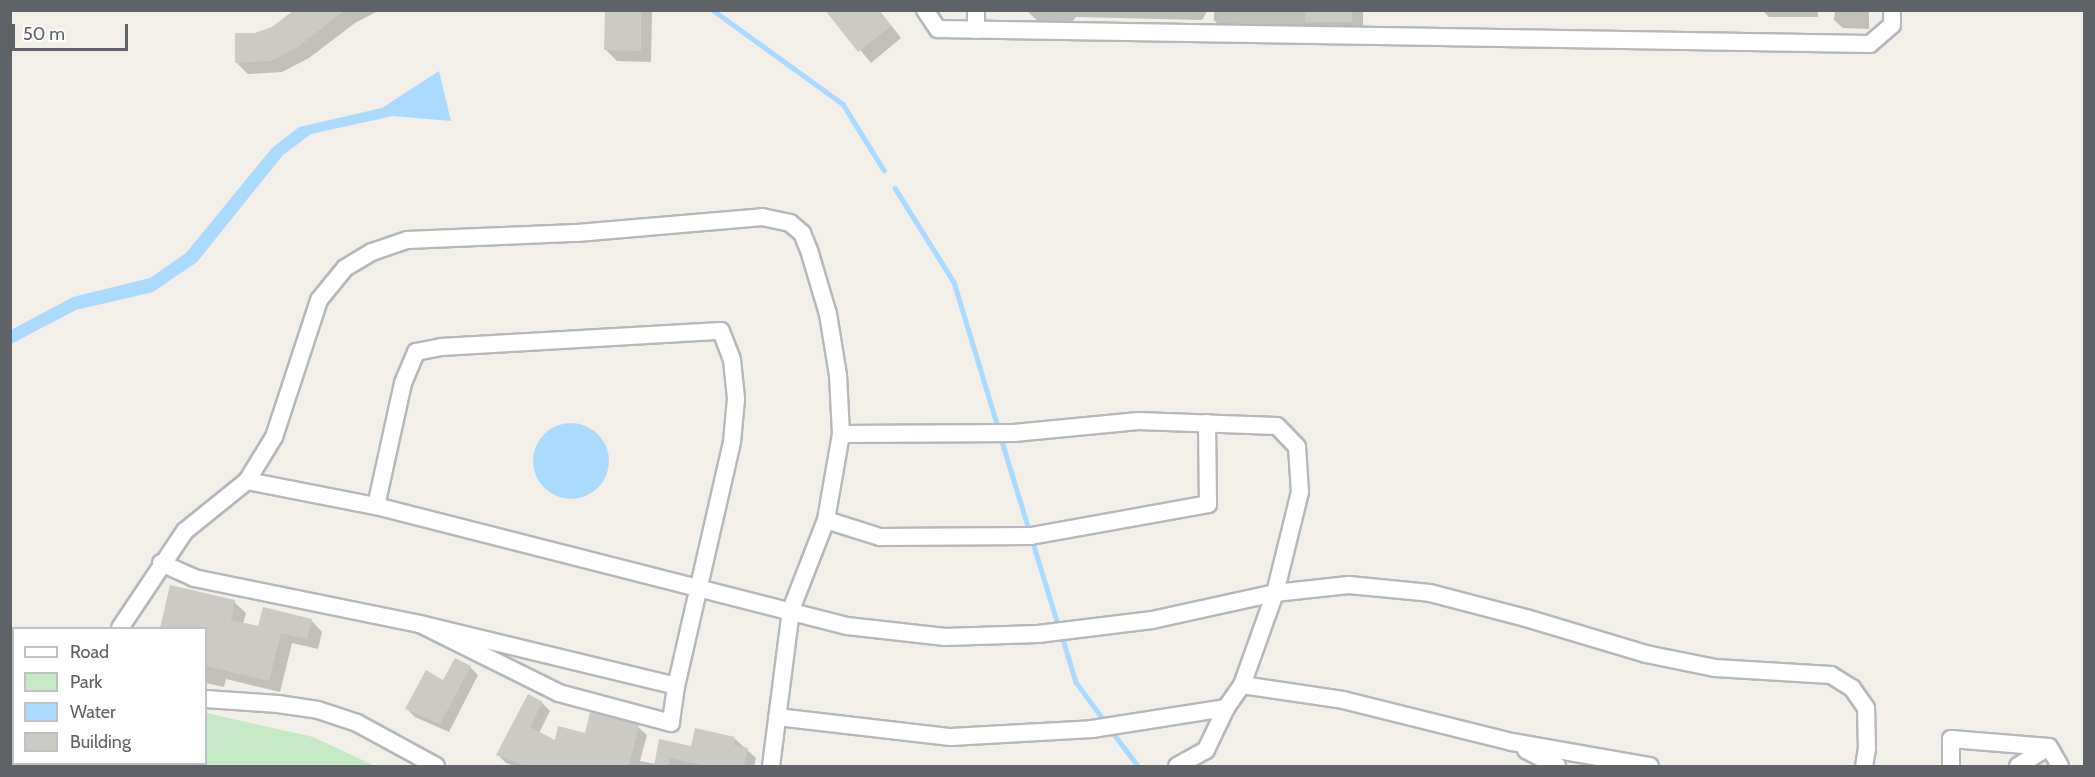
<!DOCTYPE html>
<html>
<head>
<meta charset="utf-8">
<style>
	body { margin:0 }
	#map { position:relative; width:2095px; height:777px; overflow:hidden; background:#f1efe8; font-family:Cabin,sans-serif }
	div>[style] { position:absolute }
	.green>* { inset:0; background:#c5e8c5 }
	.water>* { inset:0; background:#aadaff }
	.round { border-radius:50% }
	.shadow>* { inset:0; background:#0003 }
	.stream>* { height:4.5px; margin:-2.25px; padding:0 2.25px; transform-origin:2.25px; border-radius:2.25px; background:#aadaff }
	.building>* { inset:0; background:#cccac5 }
	.roads { filter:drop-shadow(2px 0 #b5b8bc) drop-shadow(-2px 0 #b5b8bc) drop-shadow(0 2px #b5b8bc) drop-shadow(0 -2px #b5b8bc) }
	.minor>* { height:16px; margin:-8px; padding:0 8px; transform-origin:8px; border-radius:8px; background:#fff }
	span { translate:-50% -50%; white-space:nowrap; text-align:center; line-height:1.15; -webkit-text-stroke:4.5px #fff; paint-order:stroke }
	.frame { position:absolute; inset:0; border:12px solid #5f6368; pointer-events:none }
	.legend { position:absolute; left:12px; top:627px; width:195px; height:138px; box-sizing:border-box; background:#fff; border:2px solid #bfc1c3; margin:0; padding:8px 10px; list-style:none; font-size:18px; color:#5f6368 }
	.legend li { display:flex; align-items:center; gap:12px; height:30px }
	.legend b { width:30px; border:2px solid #bfc1c3 }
	.scale { position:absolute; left:12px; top:24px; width:116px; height:27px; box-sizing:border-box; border:3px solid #5f6368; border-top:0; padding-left:8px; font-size:18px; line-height:21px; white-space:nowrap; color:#5f6368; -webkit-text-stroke:4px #fff; paint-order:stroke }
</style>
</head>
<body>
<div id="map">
	<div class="green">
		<div style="clip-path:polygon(10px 700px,14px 701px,14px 764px,206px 764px,206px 713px,313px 737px,375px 766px,11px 766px)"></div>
	</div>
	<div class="water">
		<div style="clip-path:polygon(439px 71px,451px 121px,393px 116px,311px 134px,283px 155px,197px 262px,153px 292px,76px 310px,11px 344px,11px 330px,73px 297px,150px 278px,186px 253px,272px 148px,299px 127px,382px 108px)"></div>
		<div class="round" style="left:533px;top:423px;width:76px;height:76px"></div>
	</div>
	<div class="shadow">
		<div style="clip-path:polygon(296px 10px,380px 10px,355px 23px,309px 58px,282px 72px,248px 74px,237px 63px,256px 34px,273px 29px)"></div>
		<div style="clip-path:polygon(606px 10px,652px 10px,651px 62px,617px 61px,606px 50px)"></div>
		<div style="clip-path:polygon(827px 10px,879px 10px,901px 38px,871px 63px)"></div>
		<div style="clip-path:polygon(1026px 10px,1208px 10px,1202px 20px,1076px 17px,1070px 25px,1040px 23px)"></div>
		<div style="clip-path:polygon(1214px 10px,1363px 10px,1363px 33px,1225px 31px,1214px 20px)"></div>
		<div style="clip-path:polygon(1762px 10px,1818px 10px,1818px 17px,1769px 17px)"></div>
		<div style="clip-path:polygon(1835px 10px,1869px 10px,1869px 29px,1843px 28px,1834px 20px)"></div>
		<div style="clip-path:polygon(171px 587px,234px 602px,246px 613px,243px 624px,259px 628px,311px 620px,322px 632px,318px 649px,292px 643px,280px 692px,226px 679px,224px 687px,206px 683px,206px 628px,162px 628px)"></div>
		<div style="clip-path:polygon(470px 667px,478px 675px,449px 732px,415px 717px,407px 709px)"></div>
		<div style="clip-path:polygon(542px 703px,550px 711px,539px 733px,556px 742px,638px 727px,647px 735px,640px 761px,656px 764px,692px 748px,735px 739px,756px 758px,754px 766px,514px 766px,506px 763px,498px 755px)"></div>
	</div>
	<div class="stream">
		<div style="left:713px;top:10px;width:160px;rotate:35.9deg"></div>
		<div style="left:843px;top:104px;width:78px;rotate:58.2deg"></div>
		<div style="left:895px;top:188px;width:111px;rotate:57.9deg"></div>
		<div style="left:954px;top:282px;width:155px;rotate:73.1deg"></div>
		<div style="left:1001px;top:438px;width:199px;rotate:73deg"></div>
		<div style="left:1062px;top:636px;width:48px;rotate:73.1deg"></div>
		<div style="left:1076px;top:682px;width:51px;rotate:53.8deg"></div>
		<div style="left:1111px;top:730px;width:45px;rotate:53.1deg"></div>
	</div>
	<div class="building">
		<div style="clip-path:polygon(294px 10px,345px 10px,298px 47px,271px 61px,235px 63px,235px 33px,255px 33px,272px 27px)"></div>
		<div style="clip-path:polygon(605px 10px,641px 10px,641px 51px,604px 50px)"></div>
		<div style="clip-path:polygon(825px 10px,879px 10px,891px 26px,858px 52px)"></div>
		<div style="clip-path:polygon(1305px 10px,1352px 10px,1352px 22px,1305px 22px)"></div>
		<div style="clip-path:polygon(170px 585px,235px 600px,231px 620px,258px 626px,263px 607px,312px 619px,307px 639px,281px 633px,269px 681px,206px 666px,206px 628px,160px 628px)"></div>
		<div style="clip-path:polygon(455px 658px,471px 666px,440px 724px,405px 709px,426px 670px,443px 680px)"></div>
		<div style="clip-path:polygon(528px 694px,543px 702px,530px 727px,555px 740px,558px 726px,585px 733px,590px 712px,639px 725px,629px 766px,525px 766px,496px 755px)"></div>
		<div style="clip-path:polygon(695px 728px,735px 737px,734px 745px,748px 748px,744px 766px,707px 766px,670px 758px,668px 766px,654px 766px,659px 739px,691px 746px)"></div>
	</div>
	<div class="roads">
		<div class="minor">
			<div style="left:925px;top:10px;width:23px;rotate:56deg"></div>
			<div style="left:938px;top:29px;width:932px;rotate:0.92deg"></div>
			<div style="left:1870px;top:44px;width:29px;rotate:-41deg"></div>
			<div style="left:1892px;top:25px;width:15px;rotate:-90deg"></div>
			<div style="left:976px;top:30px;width:20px;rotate:-90deg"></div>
			<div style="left:841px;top:434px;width:173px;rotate:-0.3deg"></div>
			<div style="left:1014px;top:433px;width:125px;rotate:-5.5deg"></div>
			<div style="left:1138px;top:421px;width:139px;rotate:2.1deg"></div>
			<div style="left:1277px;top:426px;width:29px;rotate:46deg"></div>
			<div style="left:1297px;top:447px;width:45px;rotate:86.2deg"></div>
			<div style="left:1300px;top:492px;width:104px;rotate:103.9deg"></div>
			<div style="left:1275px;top:593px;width:98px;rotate:109.7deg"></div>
			<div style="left:1242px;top:685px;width:28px;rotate:125deg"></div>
			<div style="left:1226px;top:708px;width:47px;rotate:115.5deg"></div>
			<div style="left:1206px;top:750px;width:33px;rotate:151deg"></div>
			<div style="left:247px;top:481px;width:131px;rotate:11deg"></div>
			<div style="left:376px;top:506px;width:486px;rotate:14.3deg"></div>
			<div style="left:847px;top:626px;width:99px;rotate:6.4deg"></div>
			<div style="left:945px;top:637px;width:93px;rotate:-1.8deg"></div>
			<div style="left:1038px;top:634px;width:115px;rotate:-7deg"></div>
			<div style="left:1152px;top:620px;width:126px;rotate:-12.4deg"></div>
			<div style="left:1275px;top:593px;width:74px;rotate:-6.2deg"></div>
			<div style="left:1349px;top:585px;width:81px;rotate:5.6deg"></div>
			<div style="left:1430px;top:593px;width:99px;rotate:14.6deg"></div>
			<div style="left:1526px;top:618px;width:125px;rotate:16.7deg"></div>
			<div style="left:1646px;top:654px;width:70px;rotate:11.5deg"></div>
			<div style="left:1715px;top:668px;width:116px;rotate:3.5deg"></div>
			<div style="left:1831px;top:675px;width:25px;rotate:32deg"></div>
			<div style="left:1852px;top:688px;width:24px;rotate:55deg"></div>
			<div style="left:1866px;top:708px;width:40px;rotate:88.6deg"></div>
			<div style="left:1867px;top:748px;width:18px;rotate:99deg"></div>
			<div style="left:376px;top:506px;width:126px;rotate:-77.6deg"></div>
			<div style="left:403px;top:383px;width:34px;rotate:-67deg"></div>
			<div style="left:416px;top:352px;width:25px;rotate:-11deg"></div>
			<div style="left:441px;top:347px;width:280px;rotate:-3.3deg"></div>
			<div style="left:721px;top:331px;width:31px;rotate:69deg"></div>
			<div style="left:732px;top:360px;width:39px;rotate:84deg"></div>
			<div style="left:736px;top:399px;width:43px;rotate:95.3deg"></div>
			<div style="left:732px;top:442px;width:250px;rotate:102.9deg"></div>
			<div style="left:676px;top:686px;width:37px;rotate:98deg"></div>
			<div style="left:671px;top:723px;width:116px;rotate:-165deg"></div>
			<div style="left:559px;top:693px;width:155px;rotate:-153.6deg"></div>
			<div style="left:420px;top:624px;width:263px;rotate:13.6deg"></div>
			<div style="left:826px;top:520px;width:57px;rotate:17.5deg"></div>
			<div style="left:880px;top:537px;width:151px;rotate:-0.4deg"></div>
			<div style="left:1031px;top:536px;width:180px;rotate:-10.2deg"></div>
			<div style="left:1208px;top:504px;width:81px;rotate:-90.7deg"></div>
			<div style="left:161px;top:563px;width:36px;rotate:24deg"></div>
			<div style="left:194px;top:578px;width:231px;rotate:11.5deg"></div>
			<div style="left:120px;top:628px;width:117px;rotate:-56.2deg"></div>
			<div style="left:185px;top:531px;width:80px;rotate:-38.9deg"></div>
			<div style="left:247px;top:481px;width:52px;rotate:-58.5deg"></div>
			<div style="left:274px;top:437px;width:144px;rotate:-71.8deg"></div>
			<div style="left:319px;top:300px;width:41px;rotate:-50.9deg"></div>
			<div style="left:345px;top:268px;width:31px;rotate:-31deg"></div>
			<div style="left:372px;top:252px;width:37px;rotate:-19deg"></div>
			<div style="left:407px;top:240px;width:170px;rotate:-2.4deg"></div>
			<div style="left:577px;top:233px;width:186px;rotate:-4.9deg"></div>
			<div style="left:762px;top:217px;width:29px;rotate:12deg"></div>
			<div style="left:790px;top:223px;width:16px;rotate:40deg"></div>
			<div style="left:802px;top:233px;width:18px;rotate:68deg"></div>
			<div style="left:809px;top:250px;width:67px;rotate:73.5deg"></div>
			<div style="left:828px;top:314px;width:62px;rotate:80.7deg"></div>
			<div style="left:838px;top:375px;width:59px;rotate:87.1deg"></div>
			<div style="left:841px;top:434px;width:87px;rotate:99.9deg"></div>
			<div style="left:826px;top:520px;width:97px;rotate:111.3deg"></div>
			<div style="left:791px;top:610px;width:157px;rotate:97.3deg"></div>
			<div style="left:1242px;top:685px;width:102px;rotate:8.4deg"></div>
			<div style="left:1343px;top:700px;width:174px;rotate:14deg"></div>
			<div style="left:1512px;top:742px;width:140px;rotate:9.9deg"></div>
			<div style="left:206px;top:699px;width:72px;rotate:4deg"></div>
			<div style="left:278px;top:704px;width:40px;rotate:8.5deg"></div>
			<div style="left:318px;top:710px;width:41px;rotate:18.4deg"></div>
			<div style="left:357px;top:723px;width:90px;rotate:28.6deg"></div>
			<div style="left:777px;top:717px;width:175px;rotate:6.6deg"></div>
			<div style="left:951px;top:737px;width:141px;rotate:-3.2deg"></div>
			<div style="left:1092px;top:729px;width:136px;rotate:-8.9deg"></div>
			<div style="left:2049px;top:747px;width:22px;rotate:60deg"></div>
			<div style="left:1526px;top:750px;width:35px;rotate:27deg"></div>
			<div style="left:1951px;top:766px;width:27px;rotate:-90deg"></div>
			<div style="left:1951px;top:739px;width:98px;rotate:4.7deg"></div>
			<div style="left:2018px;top:766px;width:36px;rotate:-32deg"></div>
		</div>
	</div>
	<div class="frame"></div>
	<ul class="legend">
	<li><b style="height:8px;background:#fff"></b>Road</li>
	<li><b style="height:16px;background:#c5e8c5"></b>Park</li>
	<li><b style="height:16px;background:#aadaff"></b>Water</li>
	<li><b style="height:16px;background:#cccac5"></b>Building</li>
	</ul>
	<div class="scale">50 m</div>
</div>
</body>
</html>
